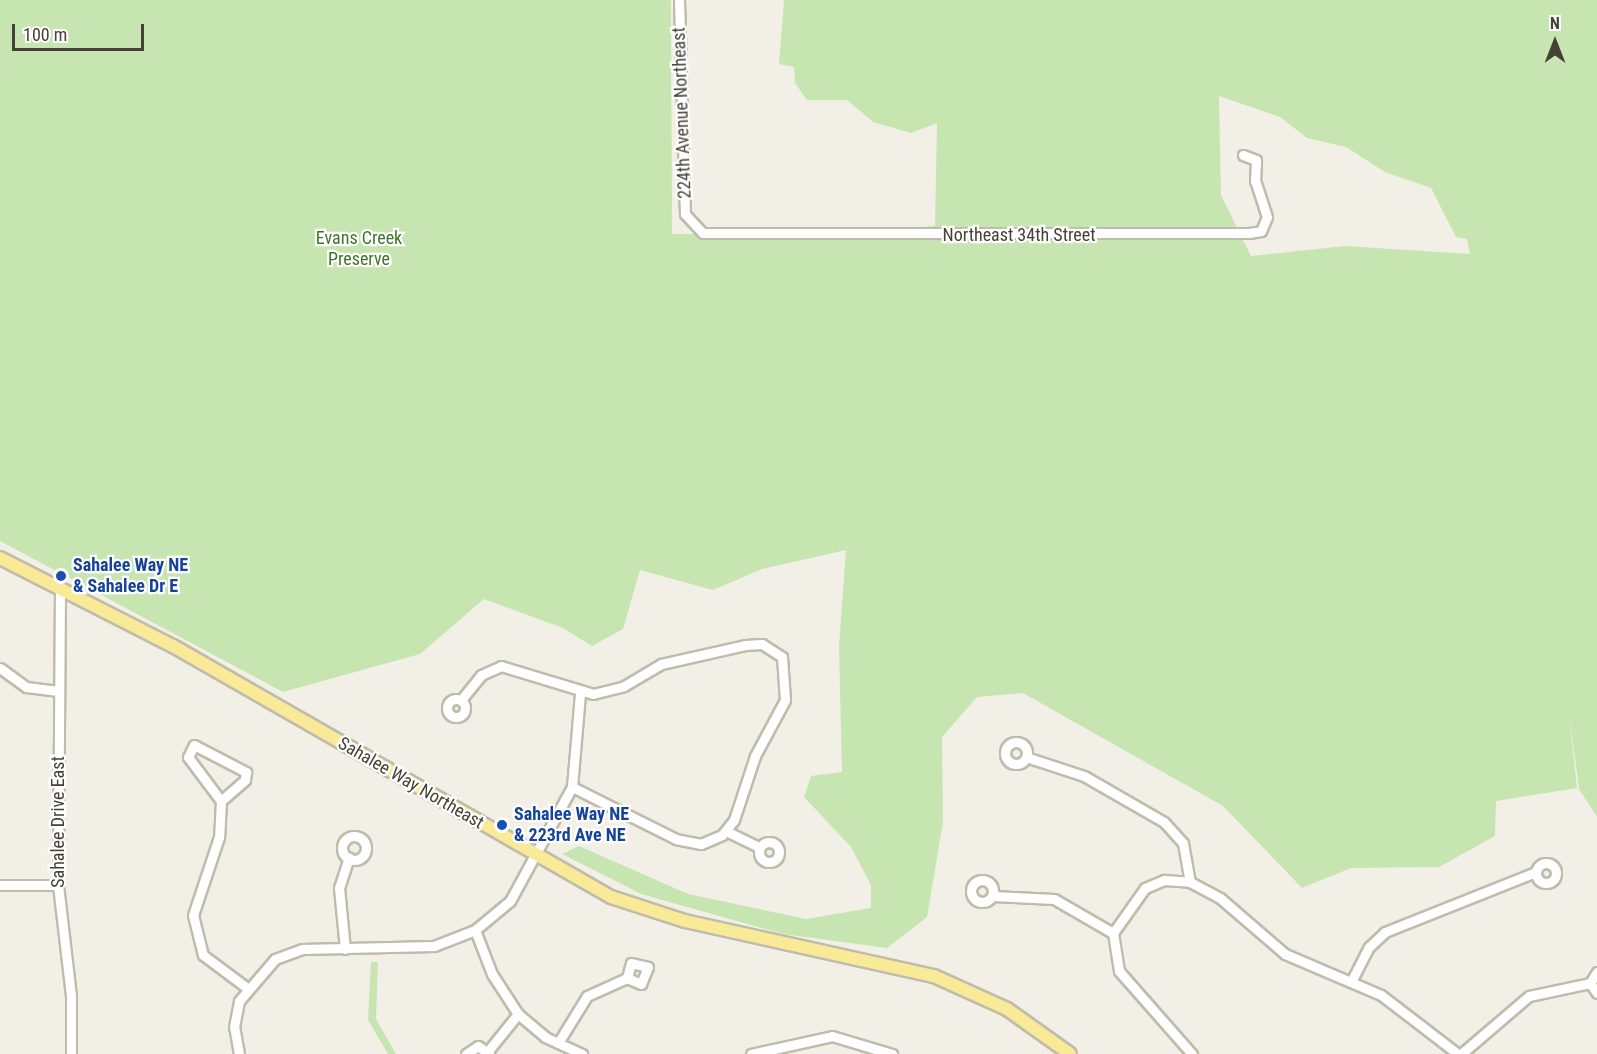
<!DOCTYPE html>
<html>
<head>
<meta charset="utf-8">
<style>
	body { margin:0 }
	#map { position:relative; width:1597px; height:1054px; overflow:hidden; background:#f2f0e6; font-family:"Roboto Condensed",sans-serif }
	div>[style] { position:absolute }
	.green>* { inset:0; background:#c7e5b1 }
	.roads { filter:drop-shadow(2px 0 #c0bcac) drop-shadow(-2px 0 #c0bcac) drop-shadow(0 2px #c0bcac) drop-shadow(0 -2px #c0bcac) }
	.minor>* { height:9px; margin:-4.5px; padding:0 4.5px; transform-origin:4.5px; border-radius:4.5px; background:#fff }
	.minor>.ring { margin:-4.5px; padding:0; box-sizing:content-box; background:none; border:9px solid #fff; border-radius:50% }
	.major>* { height:12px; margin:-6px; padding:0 6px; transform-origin:6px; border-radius:6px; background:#f9ea98 }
	.dots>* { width:16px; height:16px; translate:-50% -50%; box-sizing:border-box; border:3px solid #fff; border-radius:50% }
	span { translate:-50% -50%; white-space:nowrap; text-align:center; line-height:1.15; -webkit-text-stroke:4.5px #fff; paint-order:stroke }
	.street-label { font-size:18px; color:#454136 }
	.park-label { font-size:18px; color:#3e742c }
	.transit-label { font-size:18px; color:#164399; font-weight:700 }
	.left { translate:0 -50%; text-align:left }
	.north { position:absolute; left:1525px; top:12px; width:60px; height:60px; -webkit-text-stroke:4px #fff; paint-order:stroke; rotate:0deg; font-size:16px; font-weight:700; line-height:24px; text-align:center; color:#454136 }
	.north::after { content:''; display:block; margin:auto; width:21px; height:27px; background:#454136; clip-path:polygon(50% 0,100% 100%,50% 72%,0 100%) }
	.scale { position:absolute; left:12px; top:24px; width:132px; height:27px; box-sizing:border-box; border:3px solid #454136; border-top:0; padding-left:8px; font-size:18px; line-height:21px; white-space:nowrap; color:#454136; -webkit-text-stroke:4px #fff; paint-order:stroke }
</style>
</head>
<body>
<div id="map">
	<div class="green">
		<div style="clip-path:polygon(evenodd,0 0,671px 0,672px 234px,864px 235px,865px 230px,935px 226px,937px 123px,911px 133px,873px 122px,847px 100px,807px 100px,795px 83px,794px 67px,779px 64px,784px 0,1597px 0,1597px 817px,1579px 789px,1569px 713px,1577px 788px,1496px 801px,1495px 836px,1439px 867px,1351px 868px,1302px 888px,1223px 806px,1023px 693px,977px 697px,942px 737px,943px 822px,927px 917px,887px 948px,783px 934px,641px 894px,562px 854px,579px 846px,688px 894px,806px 919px,871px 908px,871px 885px,851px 847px,804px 797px,811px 776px,842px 772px,839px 646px,846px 550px,762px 569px,713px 590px,640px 570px,623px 629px,592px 646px,563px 628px,484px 599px,420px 654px,283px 692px,0 541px,0 0,1219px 96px,1280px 117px,1307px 138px,1346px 147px,1385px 172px,1431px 188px,1456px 237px,1467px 239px,1470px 254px,1345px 246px,1251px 256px,1221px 195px,1219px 96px)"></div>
		<div style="clip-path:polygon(371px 962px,378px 962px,376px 1019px,396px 1054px,388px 1054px,368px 1020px)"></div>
	</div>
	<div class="roads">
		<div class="minor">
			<div style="left:679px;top:0;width:214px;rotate:88.4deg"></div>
			<div style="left:685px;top:214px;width:26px;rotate:47deg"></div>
			<div style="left:703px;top:233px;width:546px"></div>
			<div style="left:1249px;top:233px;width:12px;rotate:-9deg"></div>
			<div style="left:1261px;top:231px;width:15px;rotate:-67deg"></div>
			<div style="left:1267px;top:217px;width:38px;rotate:-108deg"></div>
			<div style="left:1255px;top:181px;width:21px;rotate:-87deg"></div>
			<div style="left:1256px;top:160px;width:14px;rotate:-159deg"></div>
			<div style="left:60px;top:588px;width:297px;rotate:90.4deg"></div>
			<div style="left:58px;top:885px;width:112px;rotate:83.3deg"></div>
			<div style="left:71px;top:996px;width:58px;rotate:90deg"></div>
			<div style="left:0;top:668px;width:32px;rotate:36deg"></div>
			<div style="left:26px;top:687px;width:33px;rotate:7deg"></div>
			<div class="ring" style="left:447px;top:699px;width:9px;height:9px"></div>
			<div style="left:461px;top:700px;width:32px;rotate:-51deg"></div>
			<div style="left:481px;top:675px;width:22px;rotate:-24deg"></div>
			<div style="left:501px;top:666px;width:96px;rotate:16.9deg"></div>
			<div style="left:593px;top:694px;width:32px;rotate:-14deg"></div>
			<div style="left:624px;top:686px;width:43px;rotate:-30.7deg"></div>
			<div style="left:661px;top:664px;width:86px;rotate:-12.7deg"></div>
			<div style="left:745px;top:645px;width:17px;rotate:-3deg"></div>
			<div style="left:762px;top:644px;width:24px;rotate:33deg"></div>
			<div style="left:782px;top:657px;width:43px;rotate:86deg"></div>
			<div style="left:785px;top:700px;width:64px;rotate:118.2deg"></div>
			<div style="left:755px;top:756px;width:67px;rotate:108.2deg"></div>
			<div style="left:734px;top:820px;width:19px;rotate:129deg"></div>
			<div style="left:722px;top:835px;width:23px;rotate:157deg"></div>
			<div style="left:701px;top:844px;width:25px;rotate:-169deg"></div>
			<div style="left:676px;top:839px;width:116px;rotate:-153.4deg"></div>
			<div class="ring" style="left:1005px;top:742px;width:13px;height:13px"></div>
			<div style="left:1026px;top:757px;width:61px;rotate:18.1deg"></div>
			<div style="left:1084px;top:776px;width:92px;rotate:29.9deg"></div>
			<div style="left:1164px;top:822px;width:28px;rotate:48deg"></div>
			<div style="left:1183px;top:843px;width:40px;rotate:80deg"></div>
			<div style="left:221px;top:801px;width:55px;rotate:-126.9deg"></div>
			<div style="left:188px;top:757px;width:13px;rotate:-63deg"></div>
			<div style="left:194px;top:745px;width:59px;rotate:27.4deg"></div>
			<div style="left:246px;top:772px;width:8px;rotate:97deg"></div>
			<div style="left:245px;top:780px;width:32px;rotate:139deg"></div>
			<div style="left:221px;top:801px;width:36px;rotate:93deg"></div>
			<div style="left:219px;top:837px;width:82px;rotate:108.4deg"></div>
			<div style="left:193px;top:915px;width:41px;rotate:76deg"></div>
			<div style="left:203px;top:955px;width:54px;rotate:36.7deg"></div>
			<div style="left:726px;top:831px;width:37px;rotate:26deg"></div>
			<div class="ring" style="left:342px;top:836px;width:15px;height:15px"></div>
			<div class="ring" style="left:759px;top:842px;width:11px;height:11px"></div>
			<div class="ring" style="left:1536px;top:863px;width:11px;height:11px"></div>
			<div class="ring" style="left:971px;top:880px;width:13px;height:13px"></div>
			<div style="left:0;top:885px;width:58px"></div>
			<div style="left:993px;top:896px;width:61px;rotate:2.8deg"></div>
			<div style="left:1054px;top:899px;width:68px;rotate:30deg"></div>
			<div style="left:1113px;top:933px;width:38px;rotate:81deg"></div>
			<div style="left:1119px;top:971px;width:111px;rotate:48.7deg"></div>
			<div style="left:475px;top:930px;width:47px;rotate:68.9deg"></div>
			<div style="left:492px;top:974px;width:48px;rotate:57deg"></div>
			<div style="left:518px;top:1014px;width:35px;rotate:40deg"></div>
			<div style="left:545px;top:1037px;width:41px;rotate:24.7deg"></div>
			<div style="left:1113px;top:933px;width:55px;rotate:-54.6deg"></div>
			<div style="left:1145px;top:888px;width:21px;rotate:-23deg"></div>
			<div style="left:1164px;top:880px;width:26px;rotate:4deg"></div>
			<div style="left:1190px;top:882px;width:34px;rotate:28deg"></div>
			<div style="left:1220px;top:898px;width:86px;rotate:40.7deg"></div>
			<div style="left:1285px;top:954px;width:104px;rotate:23.1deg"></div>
			<div style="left:1381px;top:995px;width:97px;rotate:37.5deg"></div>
			<div style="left:345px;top:949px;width:61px;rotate:-95.6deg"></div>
			<div style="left:339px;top:888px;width:32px;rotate:-72deg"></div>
			<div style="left:1597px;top:972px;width:13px;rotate:122deg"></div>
			<div style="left:1590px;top:983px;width:12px;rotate:55deg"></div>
			<div style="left:1352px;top:980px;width:37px;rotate:-63deg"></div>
			<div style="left:1369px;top:947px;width:22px;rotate:-43deg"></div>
			<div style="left:1385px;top:932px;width:162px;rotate:-21.7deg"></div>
			<div style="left:558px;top:1043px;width:55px;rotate:-58.3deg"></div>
			<div style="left:587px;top:996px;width:44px;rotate:-24.2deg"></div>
			<div style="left:627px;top:978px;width:15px;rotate:23deg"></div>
			<div style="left:641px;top:984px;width:18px;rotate:-68deg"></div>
			<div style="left:648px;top:967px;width:17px;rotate:-167deg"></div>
			<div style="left:631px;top:963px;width:16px;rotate:105deg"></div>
			<div style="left:488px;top:1051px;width:48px;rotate:-51deg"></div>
			<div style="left:239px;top:1054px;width:27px;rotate:-100deg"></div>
			<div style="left:234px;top:1027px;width:26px;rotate:-79deg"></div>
			<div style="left:239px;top:1001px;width:55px;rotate:-49.4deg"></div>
			<div style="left:275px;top:959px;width:29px;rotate:-20deg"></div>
			<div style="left:302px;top:949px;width:132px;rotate:-1.3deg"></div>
			<div style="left:434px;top:946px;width:44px;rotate:-21.3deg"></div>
			<div style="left:475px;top:930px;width:45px;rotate:-39.6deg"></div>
			<div style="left:510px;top:901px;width:130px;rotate:-61.5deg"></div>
			<div style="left:572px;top:787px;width:93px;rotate:-85.1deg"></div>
			<div style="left:466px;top:1054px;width:14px;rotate:-34deg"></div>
			<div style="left:478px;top:1046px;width:14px;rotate:36deg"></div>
			<div style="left:751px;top:1054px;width:83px;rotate:-12.5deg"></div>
			<div style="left:832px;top:1036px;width:63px;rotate:16.7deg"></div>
			<div style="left:1461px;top:1054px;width:89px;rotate:-40.5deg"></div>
			<div style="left:1529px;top:996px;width:62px;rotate:-12deg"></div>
		</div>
		<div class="major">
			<div style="left:0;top:558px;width:194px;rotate:27deg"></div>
			<div style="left:173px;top:646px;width:505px;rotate:29.82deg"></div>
			<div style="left:611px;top:897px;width:78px;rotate:18deg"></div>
			<div style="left:685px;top:921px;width:255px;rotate:12.5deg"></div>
			<div style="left:934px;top:976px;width:80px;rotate:24.3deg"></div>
			<div style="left:1007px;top:1009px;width:77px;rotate:35.5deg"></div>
		</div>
	</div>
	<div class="dots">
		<div style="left:61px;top:576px;background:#1a4fb4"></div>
		<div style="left:502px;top:825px;background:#1a4fb4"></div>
	</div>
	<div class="street-label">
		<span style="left:682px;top:113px;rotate:-92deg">224th Avenue Northeast</span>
		<span style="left:1019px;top:235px">Northeast 34th Street</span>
		<span style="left:411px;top:783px;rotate:30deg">Sahalee Way Northeast</span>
		<span style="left:58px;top:822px;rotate:-90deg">Sahalee Drive East</span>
	</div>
	<div class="park-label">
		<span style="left:359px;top:249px">Evans Creek<br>Preserve</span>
	</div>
	<div class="transit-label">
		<span class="left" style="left:73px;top:576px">Sahalee Way NE<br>&amp; Sahalee Dr E</span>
		<span class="left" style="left:514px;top:825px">Sahalee Way NE<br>&amp; 223rd Ave NE</span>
	</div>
	<div class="north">N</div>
	<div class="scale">100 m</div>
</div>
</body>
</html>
